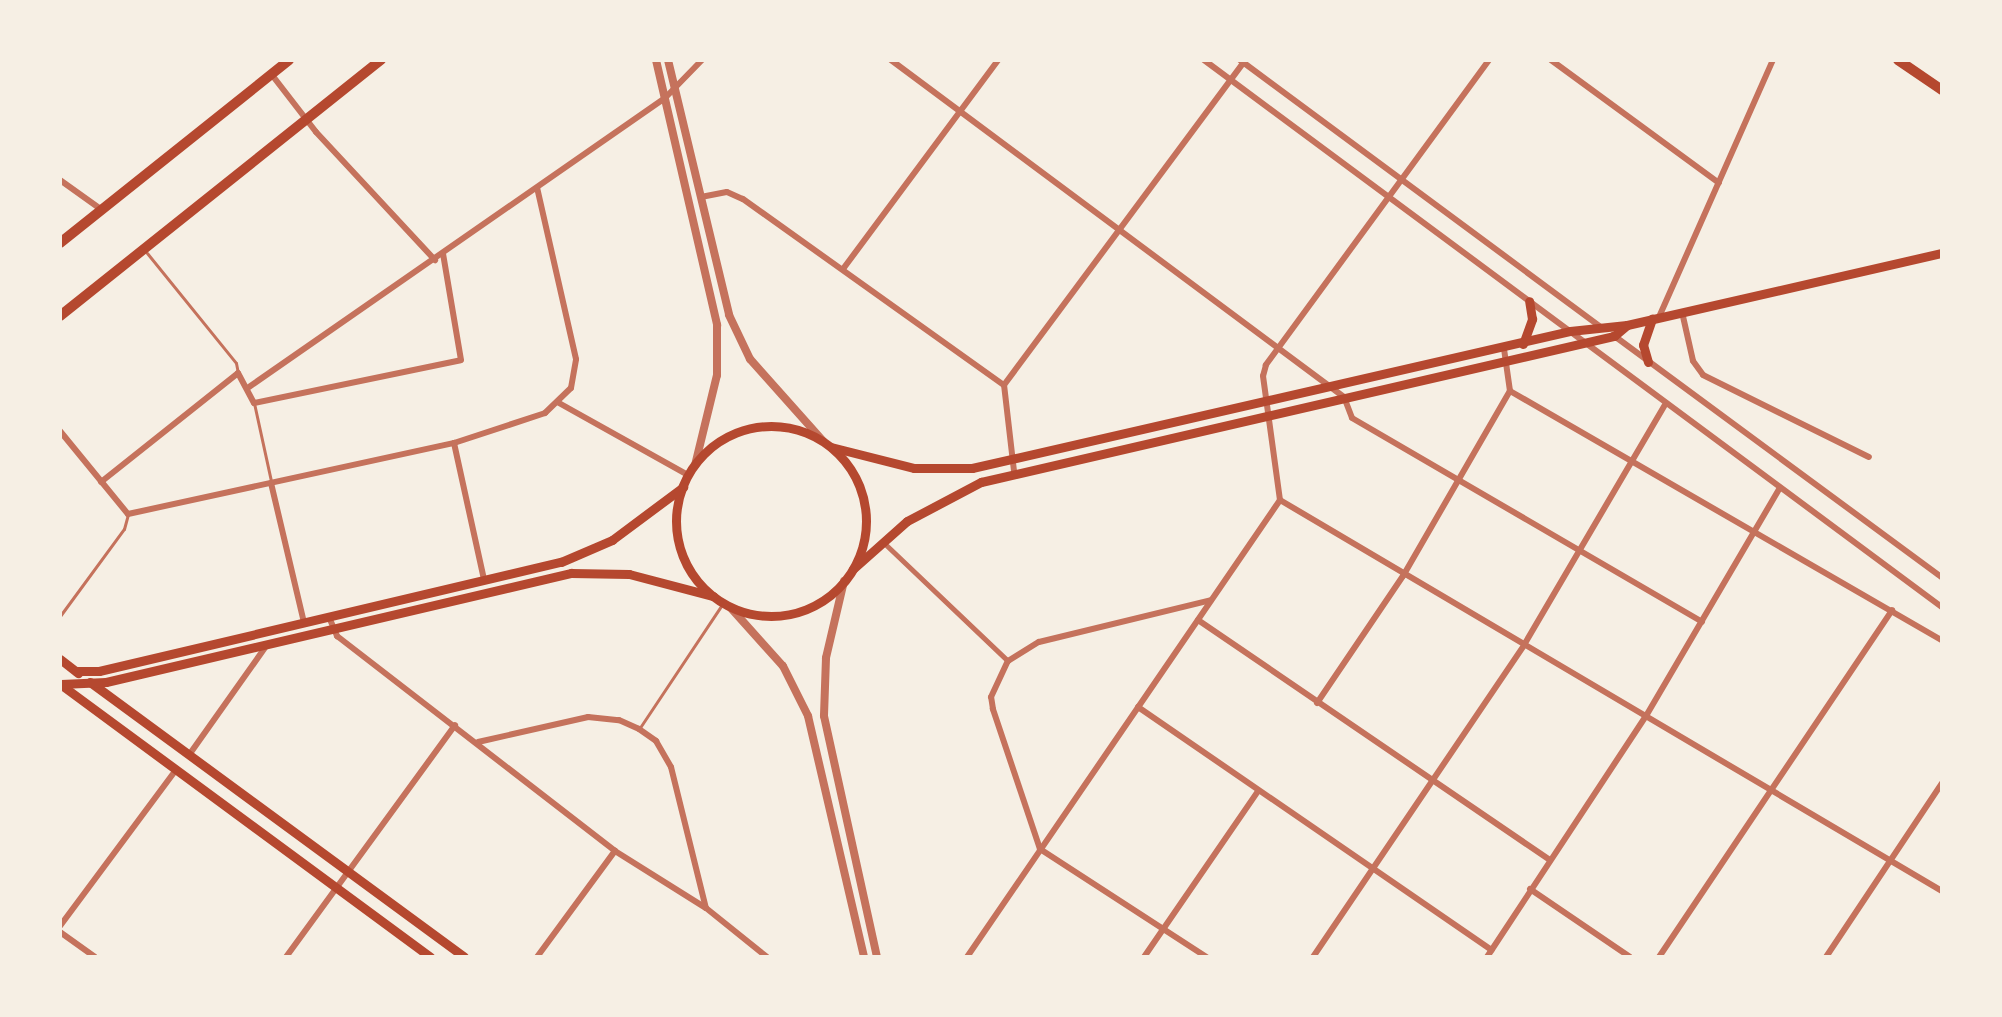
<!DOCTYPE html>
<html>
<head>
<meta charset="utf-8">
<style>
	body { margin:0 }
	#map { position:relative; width:2002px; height:1017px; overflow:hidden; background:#f6efe4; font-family:"Golos Text",sans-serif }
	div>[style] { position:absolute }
	.service>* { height:3px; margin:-1.5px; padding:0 1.5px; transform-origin:1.5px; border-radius:1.5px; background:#c5725c }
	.pedestrian>* { height:5px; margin:-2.5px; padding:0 2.5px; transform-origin:2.5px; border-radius:2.5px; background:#c5725c }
	.minor>* { height:6px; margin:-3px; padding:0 3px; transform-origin:3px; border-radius:3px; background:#c5725c }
	.tertiary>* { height:8px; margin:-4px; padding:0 4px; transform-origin:4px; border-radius:4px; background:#c5725c }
	.secondary>* { height:9px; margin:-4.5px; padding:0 4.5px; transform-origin:4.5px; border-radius:4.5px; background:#b5482f }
	.secondary>.ring { margin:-4.5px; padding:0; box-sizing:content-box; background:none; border:9px solid #b5482f; border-radius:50% }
	.primary>* { height:10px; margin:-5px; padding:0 5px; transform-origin:5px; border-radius:5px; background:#b5482f }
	span { translate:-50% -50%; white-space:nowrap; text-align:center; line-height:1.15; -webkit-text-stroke:8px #f6efe4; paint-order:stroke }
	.frame { position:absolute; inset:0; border:62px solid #f6efe4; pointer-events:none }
</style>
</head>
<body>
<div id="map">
	<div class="service">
		<div style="left:147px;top:253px;width:141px;rotate:51deg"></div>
		<div style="left:236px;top:363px;width:10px;rotate:79deg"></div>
		<div style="left:254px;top:403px;width:80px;rotate:77.7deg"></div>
		<div style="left:60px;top:616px;width:108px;rotate:-53.7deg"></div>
		<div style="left:124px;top:529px;width:16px;rotate:-75deg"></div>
		<div style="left:639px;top:729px;width:151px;rotate:-56.3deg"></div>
	</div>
	<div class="pedestrian">
		<div style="left:884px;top:543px;width:171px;rotate:43.6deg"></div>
	</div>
	<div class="minor">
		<div style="left:891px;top:60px;width:565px;rotate:36.65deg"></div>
		<div style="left:1344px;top:397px;width:22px;rotate:69deg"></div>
		<div style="left:1352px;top:418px;width:405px;rotate:30.2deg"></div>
		<div style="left:1204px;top:60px;width:919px;rotate:36.55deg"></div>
		<div style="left:1240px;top:60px;width:449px;rotate:36.5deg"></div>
		<div style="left:1489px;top:60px;width:378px;rotate:126.2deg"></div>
		<div style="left:1266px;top:365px;width:11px;rotate:105deg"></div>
		<div style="left:1263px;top:376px;width:125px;rotate:82.2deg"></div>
		<div style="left:1280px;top:500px;width:769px;rotate:30.57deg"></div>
		<div style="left:1551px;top:60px;width:208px;rotate:36.2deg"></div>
		<div style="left:272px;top:75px;width:72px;rotate:52.3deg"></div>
		<div style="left:316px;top:132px;width:175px;rotate:47.1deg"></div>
		<div style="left:60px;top:180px;width:52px;rotate:35.5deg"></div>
		<div style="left:701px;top:197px;width:26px;rotate:-11deg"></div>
		<div style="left:727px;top:192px;width:17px;rotate:24deg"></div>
		<div style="left:743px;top:199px;width:320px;rotate:35.5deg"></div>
		<div style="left:843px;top:269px;width:260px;rotate:-53.4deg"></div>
		<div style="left:1682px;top:312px;width:50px;rotate:77.3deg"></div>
		<div style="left:1693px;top:361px;width:17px;rotate:54deg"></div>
		<div style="left:1703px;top:375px;width:185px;rotate:26.3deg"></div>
		<div style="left:1659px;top:317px;width:281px;rotate:-66.1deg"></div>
		<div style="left:1613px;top:335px;width:409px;rotate:36.4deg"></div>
		<div style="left:249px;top:387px;width:507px;rotate:-34.79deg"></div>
		<div style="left:665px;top:98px;width:53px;rotate:-45.8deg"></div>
		<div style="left:1510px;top:391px;width:499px;rotate:30deg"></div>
		<div style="left:559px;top:403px;width:148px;rotate:29.2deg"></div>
		<div style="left:60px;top:431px;width:107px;rotate:50.7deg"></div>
		<div style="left:128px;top:514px;width:334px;rotate:-12.3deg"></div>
		<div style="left:454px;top:443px;width:96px;rotate:-18.2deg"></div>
		<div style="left:545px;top:413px;width:36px;rotate:-44deg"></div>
		<div style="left:571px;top:388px;width:29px;rotate:-80deg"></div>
		<div style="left:576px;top:359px;width:175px;rotate:-102.8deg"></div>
		<div style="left:454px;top:443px;width:139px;rotate:77.6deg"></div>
		<div style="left:1014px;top:471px;width:87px;rotate:-96.6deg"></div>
		<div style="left:1004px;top:385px;width:405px;rotate:-53.4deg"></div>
		<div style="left:101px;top:482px;width:175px;rotate:-38.5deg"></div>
		<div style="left:238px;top:373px;width:34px;rotate:62deg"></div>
		<div style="left:254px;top:403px;width:211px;rotate:-11.7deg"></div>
		<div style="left:461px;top:360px;width:108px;rotate:-99.6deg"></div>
		<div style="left:271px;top:483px;width:144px;rotate:76.7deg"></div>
		<div style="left:329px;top:617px;width:21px;rotate:67deg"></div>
		<div style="left:337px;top:636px;width:351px;rotate:37.7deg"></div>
		<div style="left:615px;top:851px;width:107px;rotate:32.1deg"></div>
		<div style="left:706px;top:908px;width:78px;rotate:38.8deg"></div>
		<div style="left:1198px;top:620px;width:426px;rotate:34.3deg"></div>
		<div style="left:1317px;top:703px;width:153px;rotate:-55.9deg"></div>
		<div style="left:1403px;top:576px;width:214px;rotate:-60deg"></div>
		<div style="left:1510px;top:391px;width:42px;rotate:-98.1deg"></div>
		<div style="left:1138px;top:707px;width:429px;rotate:34.5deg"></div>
		<div style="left:478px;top:742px;width:113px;rotate:-12.8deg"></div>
		<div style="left:588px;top:717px;width:31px;rotate:6deg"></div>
		<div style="left:619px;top:720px;width:22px;rotate:24deg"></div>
		<div style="left:639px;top:729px;width:21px;rotate:35deg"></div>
		<div style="left:656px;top:741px;width:30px;rotate:60deg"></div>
		<div style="left:671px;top:767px;width:145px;rotate:76.1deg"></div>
		<div style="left:189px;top:755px;width:135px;rotate:-54.7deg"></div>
		<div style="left:1040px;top:849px;width:148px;rotate:-108.6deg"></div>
		<div style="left:993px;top:709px;width:12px;rotate:-99deg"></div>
		<div style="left:991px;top:697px;width:40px;rotate:-65deg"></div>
		<div style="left:1008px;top:661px;width:36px;rotate:-32deg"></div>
		<div style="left:1039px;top:642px;width:177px;rotate:-13.7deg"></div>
		<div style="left:1040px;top:849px;width:198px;rotate:33deg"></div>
		<div style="left:1530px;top:889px;width:121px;rotate:34.2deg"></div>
		<div style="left:60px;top:926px;width:194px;rotate:-53.4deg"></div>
		<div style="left:60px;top:932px;width:43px;rotate:35.5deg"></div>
		<div style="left:286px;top:957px;width:287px;rotate:-53.9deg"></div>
		<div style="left:537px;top:957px;width:132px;rotate:-53.7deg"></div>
		<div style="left:967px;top:957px;width:554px;rotate:-55.59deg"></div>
		<div style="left:1144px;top:957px;width:201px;rotate:-55.5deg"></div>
		<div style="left:1313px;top:957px;width:377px;rotate:-55.9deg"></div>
		<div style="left:1524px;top:645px;width:278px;rotate:-59.6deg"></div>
		<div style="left:1487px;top:957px;width:289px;rotate:-56.6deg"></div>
		<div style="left:1646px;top:716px;width:264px;rotate:-59.6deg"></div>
		<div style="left:1659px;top:957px;width:418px;rotate:-56.1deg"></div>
		<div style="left:1826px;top:957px;width:209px;rotate:-56.3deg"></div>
	</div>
	<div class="tertiary">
		<div style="left:656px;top:60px;width:272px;rotate:77deg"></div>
		<div style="left:717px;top:325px;width:50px;rotate:90deg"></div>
		<div style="left:717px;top:375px;width:93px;rotate:103.7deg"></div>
		<div style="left:668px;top:60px;width:262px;rotate:76.5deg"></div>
		<div style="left:729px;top:315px;width:49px;rotate:64.5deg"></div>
		<div style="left:750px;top:359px;width:110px;rotate:48.3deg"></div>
		<div style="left:844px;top:581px;width:79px;rotate:103.2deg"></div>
		<div style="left:826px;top:658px;width:58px;rotate:92deg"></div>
		<div style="left:824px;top:716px;width:247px;rotate:77.6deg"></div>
		<div style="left:730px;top:607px;width:79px;rotate:48.1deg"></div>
		<div style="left:783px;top:666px;width:56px;rotate:63.4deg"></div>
		<div style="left:808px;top:716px;width:247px;rotate:76.9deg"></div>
	</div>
	<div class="secondary">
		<div style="left:1523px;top:344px;width:27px;rotate:-70deg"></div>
		<div style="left:1532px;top:319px;width:18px;rotate:-99deg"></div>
		<div style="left:1648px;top:362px;width:18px;rotate:-106deg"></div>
		<div style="left:1643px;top:345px;width:28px;rotate:-71deg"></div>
		<div class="ring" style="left:676px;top:426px;width:181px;height:181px"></div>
		<div style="left:831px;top:447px;width:86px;rotate:14.2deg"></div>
		<div style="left:914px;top:468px;width:58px"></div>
		<div style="left:972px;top:468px;width:613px;rotate:-12.9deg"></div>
		<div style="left:1570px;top:331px;width:57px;rotate:-6deg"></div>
		<div style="left:1627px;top:325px;width:323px;rotate:-12.9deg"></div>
		<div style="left:853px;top:569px;width:72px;rotate:-41.6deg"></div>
		<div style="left:907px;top:521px;width:84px;rotate:-27.8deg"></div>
		<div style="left:981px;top:482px;width:650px;rotate:-12.99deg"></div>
		<div style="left:1614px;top:336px;width:17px;rotate:-40deg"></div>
		<div style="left:60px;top:659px;width:23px;rotate:38deg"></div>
		<div style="left:76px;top:671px;width:23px"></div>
		<div style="left:99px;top:671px;width:475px;rotate:-13.3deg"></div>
		<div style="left:561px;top:562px;width:56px;rotate:-23.3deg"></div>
		<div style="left:612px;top:540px;width:89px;rotate:-36.7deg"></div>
		<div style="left:90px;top:682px;width:464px;rotate:36.3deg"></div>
		<div style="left:60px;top:684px;width:460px;rotate:36.4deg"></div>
		<div style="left:61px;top:684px;width:45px;rotate:-2.5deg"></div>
		<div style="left:106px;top:682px;width:478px;rotate:-13.2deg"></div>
		<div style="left:571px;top:573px;width:58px;rotate:1deg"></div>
		<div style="left:629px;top:574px;width:87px;rotate:14.7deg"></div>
	</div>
	<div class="primary">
		<div style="left:1898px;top:60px;width:53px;rotate:34.3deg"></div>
		<div style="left:60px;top:243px;width:293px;rotate:-38.6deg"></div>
		<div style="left:60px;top:316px;width:411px;rotate:-38.6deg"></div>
	</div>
	<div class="frame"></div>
</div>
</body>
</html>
